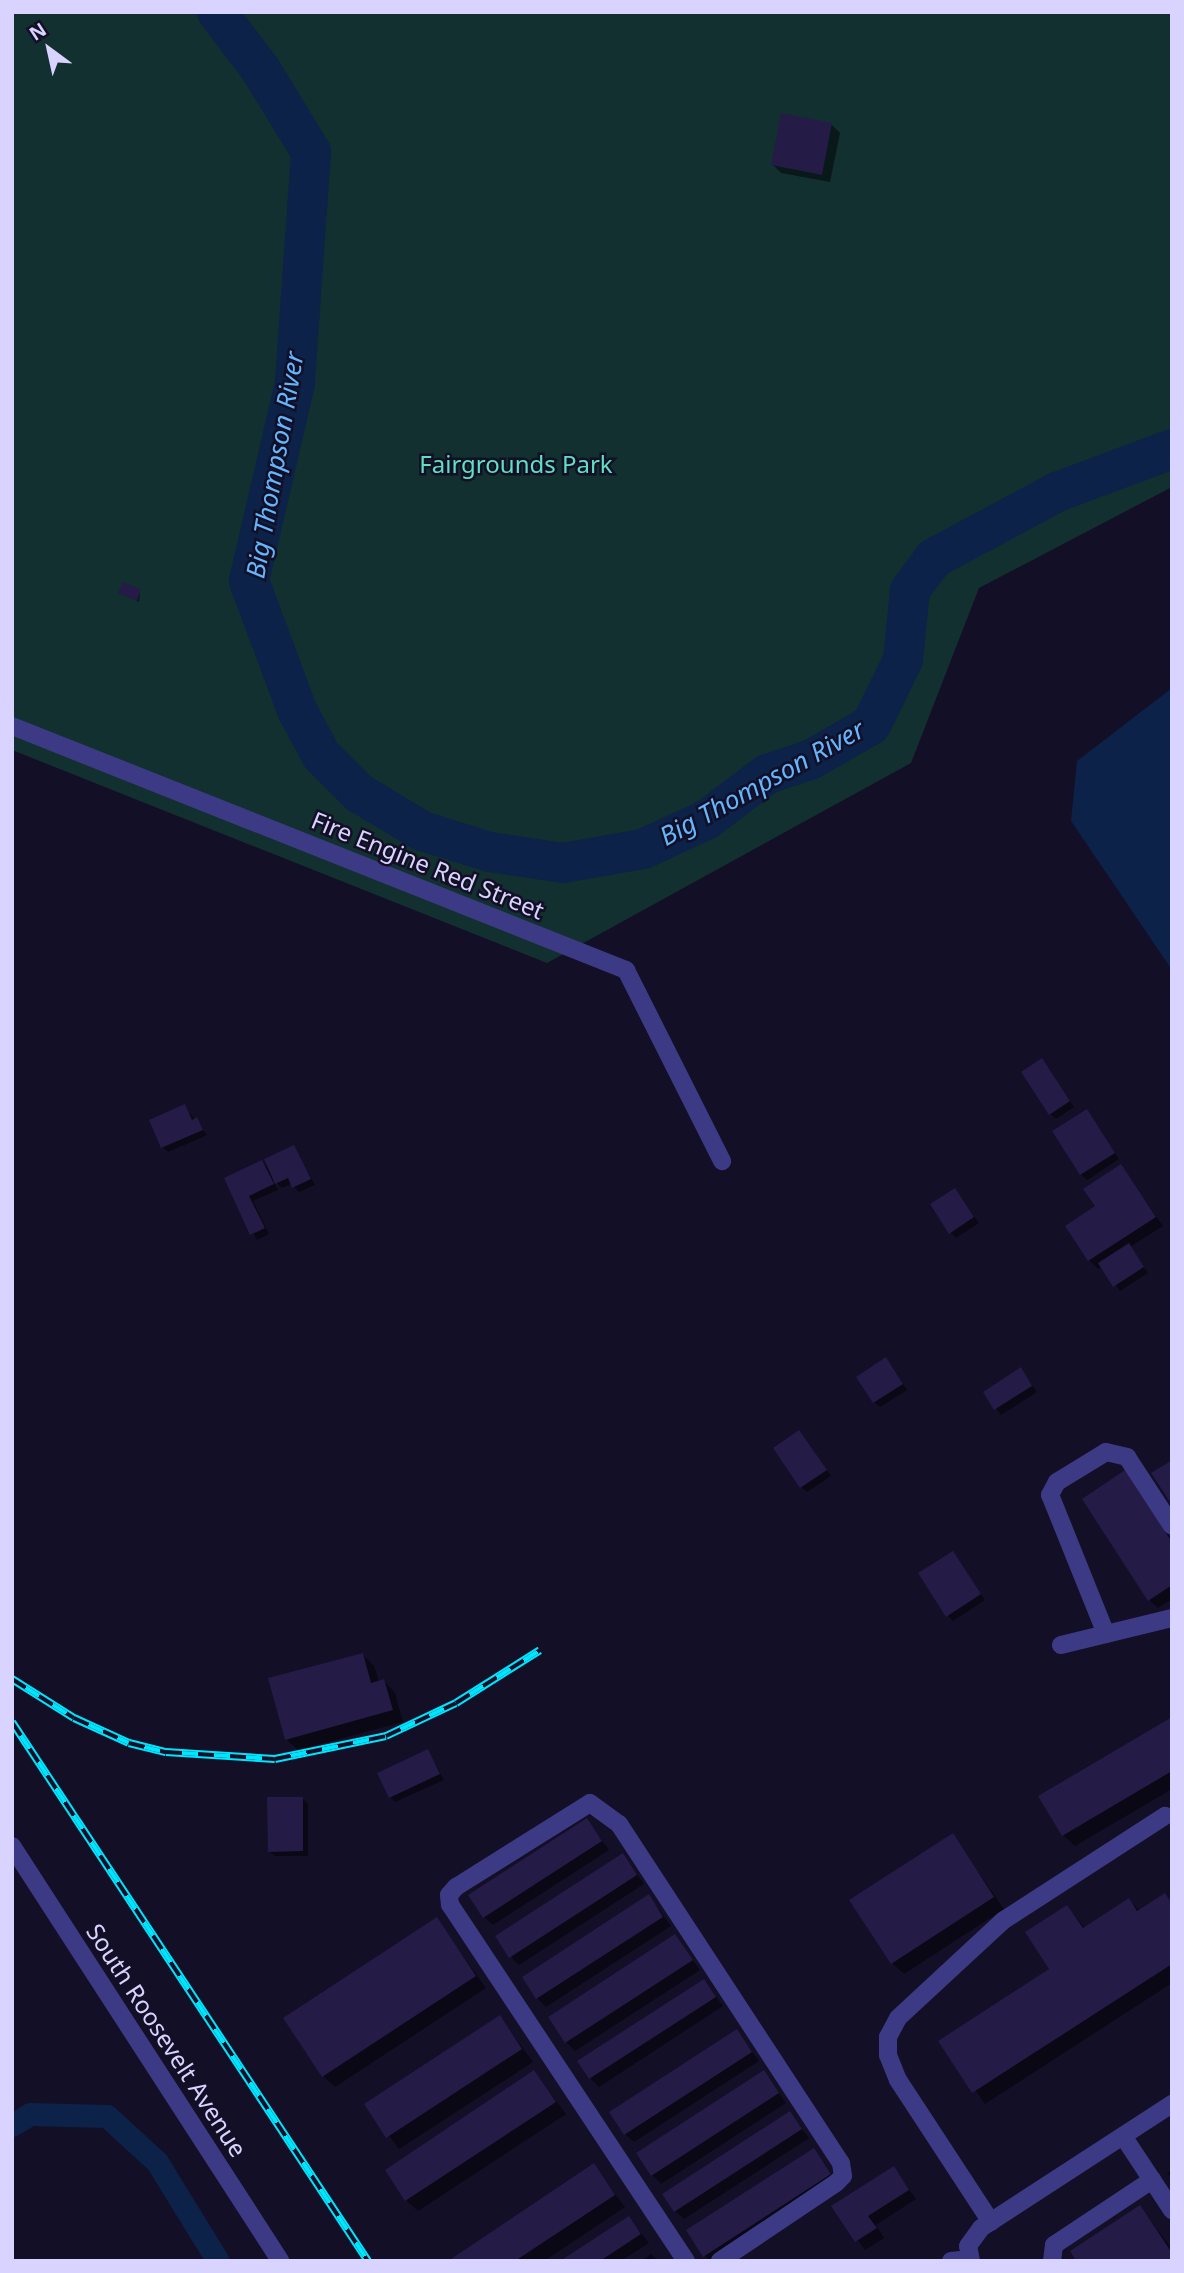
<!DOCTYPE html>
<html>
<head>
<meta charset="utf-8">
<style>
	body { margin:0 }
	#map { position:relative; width:1184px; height:2273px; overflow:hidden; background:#130f26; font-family:"Noto Sans",sans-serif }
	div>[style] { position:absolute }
	.green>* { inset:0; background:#12302f }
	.water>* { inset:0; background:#0c2248 }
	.shadow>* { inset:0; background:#0007 }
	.canal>* { height:23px; margin:-11.5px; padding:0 11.5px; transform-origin:11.5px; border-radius:11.5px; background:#0c2248 }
	.river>* { height:40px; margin:-20px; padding:0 20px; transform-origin:20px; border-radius:20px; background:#0c2248 }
	.building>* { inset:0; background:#241b47 }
	.minor>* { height:18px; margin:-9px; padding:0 9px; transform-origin:9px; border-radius:9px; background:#3d3a85 }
	.rail>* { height:8px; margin-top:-4px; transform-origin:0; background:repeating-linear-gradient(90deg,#130f26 0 16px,#00e5ff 0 32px); box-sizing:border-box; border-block:2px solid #00e5ff }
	span { translate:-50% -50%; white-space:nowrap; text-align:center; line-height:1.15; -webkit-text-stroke:5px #130f26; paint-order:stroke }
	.park-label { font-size:24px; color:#5fe0c0 }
	.street-label { font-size:24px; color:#d9d4ff }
	.water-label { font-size:26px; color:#62b6ff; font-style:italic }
	.frame { position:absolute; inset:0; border:14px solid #d9d4ff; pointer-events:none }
	.north { position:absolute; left:14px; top:14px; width:70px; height:70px; -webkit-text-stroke:5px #130f26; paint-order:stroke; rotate:327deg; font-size:19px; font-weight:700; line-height:28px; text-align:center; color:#d9d4ff }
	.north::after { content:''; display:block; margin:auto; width:24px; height:32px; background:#d9d4ff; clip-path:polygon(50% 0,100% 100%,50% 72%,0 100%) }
</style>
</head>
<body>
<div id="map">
	<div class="green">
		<div style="clip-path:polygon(12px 12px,1172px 12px,1172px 487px,979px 588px,911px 763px,547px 963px,12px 750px)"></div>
	</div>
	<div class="water">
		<div style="clip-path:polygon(1172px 688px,1172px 970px,1071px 821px,1077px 761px)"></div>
	</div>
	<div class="shadow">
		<div style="clip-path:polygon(831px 124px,840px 133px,830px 182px,781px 173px,772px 164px)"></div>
		<div style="clip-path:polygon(140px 591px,139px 602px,120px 593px)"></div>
		<div style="clip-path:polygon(1042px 1060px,1074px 1107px,1056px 1119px,1050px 1114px)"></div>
		<div style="clip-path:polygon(184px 1106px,207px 1135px,168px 1152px,163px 1147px)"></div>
		<div style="clip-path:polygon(1086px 1111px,1119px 1159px,1087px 1180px,1081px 1174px)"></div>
		<div style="clip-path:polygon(294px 1147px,315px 1185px,299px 1192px,291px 1184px,282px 1188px,273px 1180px,278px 1190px,253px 1201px,269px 1234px,257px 1240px,226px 1179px,262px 1162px,271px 1171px)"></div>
		<div style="clip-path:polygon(1121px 1166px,1163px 1226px,1130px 1247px,1148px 1273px,1120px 1291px,1102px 1266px,1098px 1269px,1089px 1260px,1097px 1207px)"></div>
		<div style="clip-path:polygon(955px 1190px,979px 1223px,956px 1238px,951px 1233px)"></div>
		<div style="clip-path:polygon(891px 1365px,907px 1390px,880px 1407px,874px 1402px)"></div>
		<div style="clip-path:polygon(1020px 1370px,1037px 1392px,1001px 1415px,985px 1393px)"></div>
		<div style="clip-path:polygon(799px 1432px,831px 1476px,807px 1492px,801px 1487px)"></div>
		<div style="clip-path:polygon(1125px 1472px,1172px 1540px,1172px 1599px,1158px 1608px,1149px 1600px)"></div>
		<div style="clip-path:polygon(952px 1553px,985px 1600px,953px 1621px,948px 1616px)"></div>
		<div style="clip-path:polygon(363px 1655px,374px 1666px,379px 1682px,384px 1681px,395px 1693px,403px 1722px,298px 1750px,286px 1739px)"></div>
		<div style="clip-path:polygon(1172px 1719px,1172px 1789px,1075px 1846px,1063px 1835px)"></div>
		<div style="clip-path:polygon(428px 1751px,444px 1780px,395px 1802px,390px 1797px)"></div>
		<div style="clip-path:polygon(302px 1798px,308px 1804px,308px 1856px,275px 1856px,269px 1851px)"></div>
		<div style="clip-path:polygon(587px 1820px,609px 1850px,493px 1925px,484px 1917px)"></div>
		<div style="clip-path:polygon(952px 1835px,1004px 1909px,904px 1974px,892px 1963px)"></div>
		<div style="clip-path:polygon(623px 1856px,644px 1884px,519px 1965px,511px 1957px)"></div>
		<div style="clip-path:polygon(1164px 1895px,1172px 1903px,1172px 1983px,985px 2104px,941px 2041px,1052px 1969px,1067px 1907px,1085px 1928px,1129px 1900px,1140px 1911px)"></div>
		<div style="clip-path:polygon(649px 1896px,671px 1926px,546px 2007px,537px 1998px)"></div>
		<div style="clip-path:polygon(437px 1920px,486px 1988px,335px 2087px,323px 2076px)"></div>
		<div style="clip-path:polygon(675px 1936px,700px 1970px,575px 2051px,566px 2042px)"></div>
		<div style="clip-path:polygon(704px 1981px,723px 2006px,599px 2087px,590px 2078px)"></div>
		<div style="clip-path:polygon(500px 2017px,533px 2062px,399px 2149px,366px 2104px)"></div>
		<div style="clip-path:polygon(737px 2031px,759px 2061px,634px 2142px,625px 2134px)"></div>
		<div style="clip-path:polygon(534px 2072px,566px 2114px,418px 2211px,406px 2200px)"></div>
		<div style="clip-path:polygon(763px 2072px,786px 2103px,661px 2184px,652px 2175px)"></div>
		<div style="clip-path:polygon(789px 2113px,809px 2138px,684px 2219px,675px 2211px)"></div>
		<div style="clip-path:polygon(814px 2150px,839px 2184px,719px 2261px,709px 2261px,689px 2231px)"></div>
		<div style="clip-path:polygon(593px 2166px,625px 2207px,544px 2261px,451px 2261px)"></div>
		<div style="clip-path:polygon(893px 2168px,916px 2199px,876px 2225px,884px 2238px,865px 2250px,834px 2206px)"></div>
		<div style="clip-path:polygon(1172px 2170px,1172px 2180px,1167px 2173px)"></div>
		<div style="clip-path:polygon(1140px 2207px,1172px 2249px,1172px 2261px)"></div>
		<div style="clip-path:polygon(629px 2218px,649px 2243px,621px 2261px,563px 2261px)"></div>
		<div style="clip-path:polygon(651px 2254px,658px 2261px,642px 2261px)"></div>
	</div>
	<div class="canal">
		<div style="left:12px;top:2125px;width:21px;rotate:-31deg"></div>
		<div style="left:30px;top:2114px;width:77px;rotate:1.5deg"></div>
		<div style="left:107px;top:2116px;width:68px;rotate:42.6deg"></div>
		<div style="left:157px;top:2162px;width:116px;rotate:58.4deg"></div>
	</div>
	<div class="river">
		<div style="left:217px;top:12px;width:73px;rotate:52.8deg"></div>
		<div style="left:261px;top:70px;width:96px;rotate:58.6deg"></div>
		<div style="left:311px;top:152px;width:232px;rotate:94deg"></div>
		<div style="left:295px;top:383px;width:203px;rotate:103.1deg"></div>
		<div style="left:249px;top:581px;width:138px;rotate:69.6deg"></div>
		<div style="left:297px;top:710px;width:51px;rotate:61.9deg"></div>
		<div style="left:321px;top:755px;width:54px;rotate:45deg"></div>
		<div style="left:359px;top:793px;width:74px;rotate:31.1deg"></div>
		<div style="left:422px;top:831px;width:71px;rotate:17.2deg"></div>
		<div style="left:490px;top:852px;width:74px;rotate:8.6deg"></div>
		<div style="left:563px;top:863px;width:81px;rotate:-9.9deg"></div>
		<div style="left:643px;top:849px;width:69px;rotate:-24.7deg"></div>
		<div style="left:706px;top:820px;width:76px;rotate:-37deg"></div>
		<div style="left:767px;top:774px;width:47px;rotate:-18.4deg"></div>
		<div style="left:812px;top:759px;width:68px;rotate:-30deg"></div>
		<div style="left:871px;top:725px;width:72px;rotate:-63.8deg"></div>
		<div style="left:903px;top:660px;width:70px;rotate:-84.3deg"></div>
		<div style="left:910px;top:590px;width:40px;rotate:-53deg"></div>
		<div style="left:934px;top:558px;width:140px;rotate:-28.2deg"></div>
		<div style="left:1057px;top:492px;width:123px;rotate:-20.5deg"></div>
	</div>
	<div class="building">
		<div style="clip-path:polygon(781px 113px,832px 123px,822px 175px,771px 165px)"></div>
		<div style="clip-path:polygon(123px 582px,141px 589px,137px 601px,118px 593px)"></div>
		<div style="clip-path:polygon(1042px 1058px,1070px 1101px,1049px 1115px,1021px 1072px)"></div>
		<div style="clip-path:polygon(185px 1104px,192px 1120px,197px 1117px,203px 1130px,161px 1148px,149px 1120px)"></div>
		<div style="clip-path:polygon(1087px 1109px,1115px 1153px,1080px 1175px,1052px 1131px)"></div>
		<div style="clip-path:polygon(294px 1145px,311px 1179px,292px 1188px,288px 1178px,275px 1184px,264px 1159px)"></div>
		<div style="clip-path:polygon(262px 1160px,274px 1184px,249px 1196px,265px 1228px,250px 1235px,224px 1178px)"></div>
		<div style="clip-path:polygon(1121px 1164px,1156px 1217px,1088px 1261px,1065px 1226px,1095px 1206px,1083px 1189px)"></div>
		<div style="clip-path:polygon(955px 1188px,974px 1217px,949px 1234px,930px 1204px)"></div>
		<div style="clip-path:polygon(1129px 1243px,1144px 1267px,1113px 1287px,1098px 1263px)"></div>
		<div style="clip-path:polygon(886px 1357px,903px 1384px,873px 1403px,856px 1377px)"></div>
		<div style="clip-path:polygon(1021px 1367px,1032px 1386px,994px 1410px,983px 1392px)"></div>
		<div style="clip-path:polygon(799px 1430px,827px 1470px,800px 1488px,773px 1448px)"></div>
		<div style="clip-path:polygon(1172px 1460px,1172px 1505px,1151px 1473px)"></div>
		<div style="clip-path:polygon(1125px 1470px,1172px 1542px,1172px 1585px,1148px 1601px,1082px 1499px)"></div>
		<div style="clip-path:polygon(953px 1551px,981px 1594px,946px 1617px,918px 1573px)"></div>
		<div style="clip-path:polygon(363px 1653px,371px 1683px,384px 1679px,393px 1710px,285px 1740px,268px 1678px)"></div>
		<div style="clip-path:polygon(1172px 1717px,1172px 1771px,1062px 1836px,1038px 1796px)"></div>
		<div style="clip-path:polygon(428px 1749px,440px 1774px,389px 1798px,377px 1773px)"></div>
		<div style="clip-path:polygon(267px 1797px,303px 1797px,303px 1851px,268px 1852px)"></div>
		<div style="clip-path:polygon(587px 1818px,602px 1841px,483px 1918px,468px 1895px)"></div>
		<div style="clip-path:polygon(953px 1833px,994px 1897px,891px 1964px,849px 1900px)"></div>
		<div style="clip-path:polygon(623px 1853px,637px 1875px,509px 1958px,495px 1936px)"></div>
		<div style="clip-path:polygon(1165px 1893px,1172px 1904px,1172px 1964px,972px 2093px,938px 2041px,1049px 1969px,1025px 1932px,1067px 1905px,1083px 1928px,1129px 1898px,1137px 1911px)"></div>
		<div style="clip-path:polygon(649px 1894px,663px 1917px,536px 1999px,522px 1977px)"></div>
		<div style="clip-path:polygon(437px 1917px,476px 1976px,322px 2077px,283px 2018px)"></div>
		<div style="clip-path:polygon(675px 1934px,693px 1960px,565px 2043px,548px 2017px)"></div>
		<div style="clip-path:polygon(704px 1979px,716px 1997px,589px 2079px,577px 2061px)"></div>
		<div style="clip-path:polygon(500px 2015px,522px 2049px,386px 2138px,364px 2104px)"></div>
		<div style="clip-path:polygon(737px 2029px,752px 2052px,624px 2135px,609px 2112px)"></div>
		<div style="clip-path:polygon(534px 2070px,556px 2102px,405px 2201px,385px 2170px)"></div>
		<div style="clip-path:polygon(764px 2070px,779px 2093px,651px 2176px,636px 2153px)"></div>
		<div style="clip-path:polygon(790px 2111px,802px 2129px,674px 2212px,662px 2194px)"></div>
		<div style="clip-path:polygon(814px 2148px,831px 2174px,703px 2257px,686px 2230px)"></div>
		<div style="clip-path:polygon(594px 2163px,615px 2195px,515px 2261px,448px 2261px)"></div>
		<div style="clip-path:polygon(894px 2166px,909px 2190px,868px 2216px,877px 2228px,855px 2242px,831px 2206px)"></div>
		<div style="clip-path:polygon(1140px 2205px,1172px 2253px,1172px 2261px,1076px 2261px,1070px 2251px)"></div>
		<div style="clip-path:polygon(629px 2216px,641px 2234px,600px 2261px,560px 2261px)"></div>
	</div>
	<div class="minor">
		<div style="left:12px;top:726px;width:661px;rotate:21.67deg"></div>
		<div style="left:626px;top:970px;width:214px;rotate:63.3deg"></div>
		<div style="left:1106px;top:1634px;width:150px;rotate:-111.9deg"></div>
		<div style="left:1050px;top:1495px;width:15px;rotate:-62deg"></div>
		<div style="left:1057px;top:1482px;width:57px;rotate:-31.5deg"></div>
		<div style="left:1106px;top:1452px;width:22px;rotate:13deg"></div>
		<div style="left:1127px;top:1457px;width:82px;rotate:56.9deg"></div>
		<div style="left:1061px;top:1645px;width:114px;rotate:-13.7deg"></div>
		<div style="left:12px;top:1846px;width:494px;rotate:57.1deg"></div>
		<div style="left:1123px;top:2136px;width:89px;rotate:56.5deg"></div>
		<div style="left:991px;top:2222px;width:170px;rotate:-123.2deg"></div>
		<div style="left:898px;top:2080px;width:27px;rotate:-112deg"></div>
		<div style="left:888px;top:2055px;width:18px;rotate:-90deg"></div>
		<div style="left:888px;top:2037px;width:21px;rotate:-62deg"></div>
		<div style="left:898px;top:2018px;width:144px;rotate:-42.8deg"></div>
		<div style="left:1004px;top:1920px;width:192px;rotate:-32.9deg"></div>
		<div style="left:686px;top:2261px;width:427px;rotate:-123.5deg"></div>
		<div style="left:450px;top:1905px;width:10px;rotate:-96deg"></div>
		<div style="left:449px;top:1895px;width:11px;rotate:-49deg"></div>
		<div style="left:456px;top:1887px;width:158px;rotate:-32.1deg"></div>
		<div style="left:590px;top:1803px;width:36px;rotate:36deg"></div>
		<div style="left:619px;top:1824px;width:405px;rotate:56.8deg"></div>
		<div style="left:841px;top:2163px;width:13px;rotate:81deg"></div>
		<div style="left:843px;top:2176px;width:10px;rotate:135deg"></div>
		<div style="left:836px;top:2183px;width:140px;rotate:146.1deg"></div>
		<div style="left:951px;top:2261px;width:18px;rotate:-6deg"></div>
		<div style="left:971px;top:2261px;width:15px;rotate:-101deg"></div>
		<div style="left:968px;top:2246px;width:22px;rotate:-54deg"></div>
		<div style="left:981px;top:2228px;width:228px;rotate:-33deg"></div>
		<div style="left:1052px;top:2261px;width:16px;rotate:-83deg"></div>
		<div style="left:1054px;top:2245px;width:118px;rotate:-33.6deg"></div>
	</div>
	<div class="rail">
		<div style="left:12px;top:1679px;width:73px;rotate:32.2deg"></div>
		<div style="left:74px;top:1718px;width:60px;rotate:24.4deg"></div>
		<div style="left:129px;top:1743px;width:38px;rotate:14deg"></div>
		<div style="left:166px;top:1752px;width:109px;rotate:3.7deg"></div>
		<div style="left:275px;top:1759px;width:113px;rotate:-11.7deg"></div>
		<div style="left:386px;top:1736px;width:77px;rotate:-25.2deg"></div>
		<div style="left:456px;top:1703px;width:99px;rotate:-32.2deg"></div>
		<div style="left:12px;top:1722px;width:646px;rotate:56.56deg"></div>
	</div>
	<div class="park-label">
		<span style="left:516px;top:464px">Fairgrounds Park</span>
	</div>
	<div class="street-label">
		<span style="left:428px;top:865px;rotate:22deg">Fire Engine Red Street</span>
		<span style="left:167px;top:2040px;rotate:57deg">South Roosevelt Avenue</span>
	</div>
	<div class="water-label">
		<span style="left:275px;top:465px;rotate:-80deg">Big Thompson River</span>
		<span style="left:762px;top:783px;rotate:-29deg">Big Thompson River</span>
	</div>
	<div class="frame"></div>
	<div class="north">N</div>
</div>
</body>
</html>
